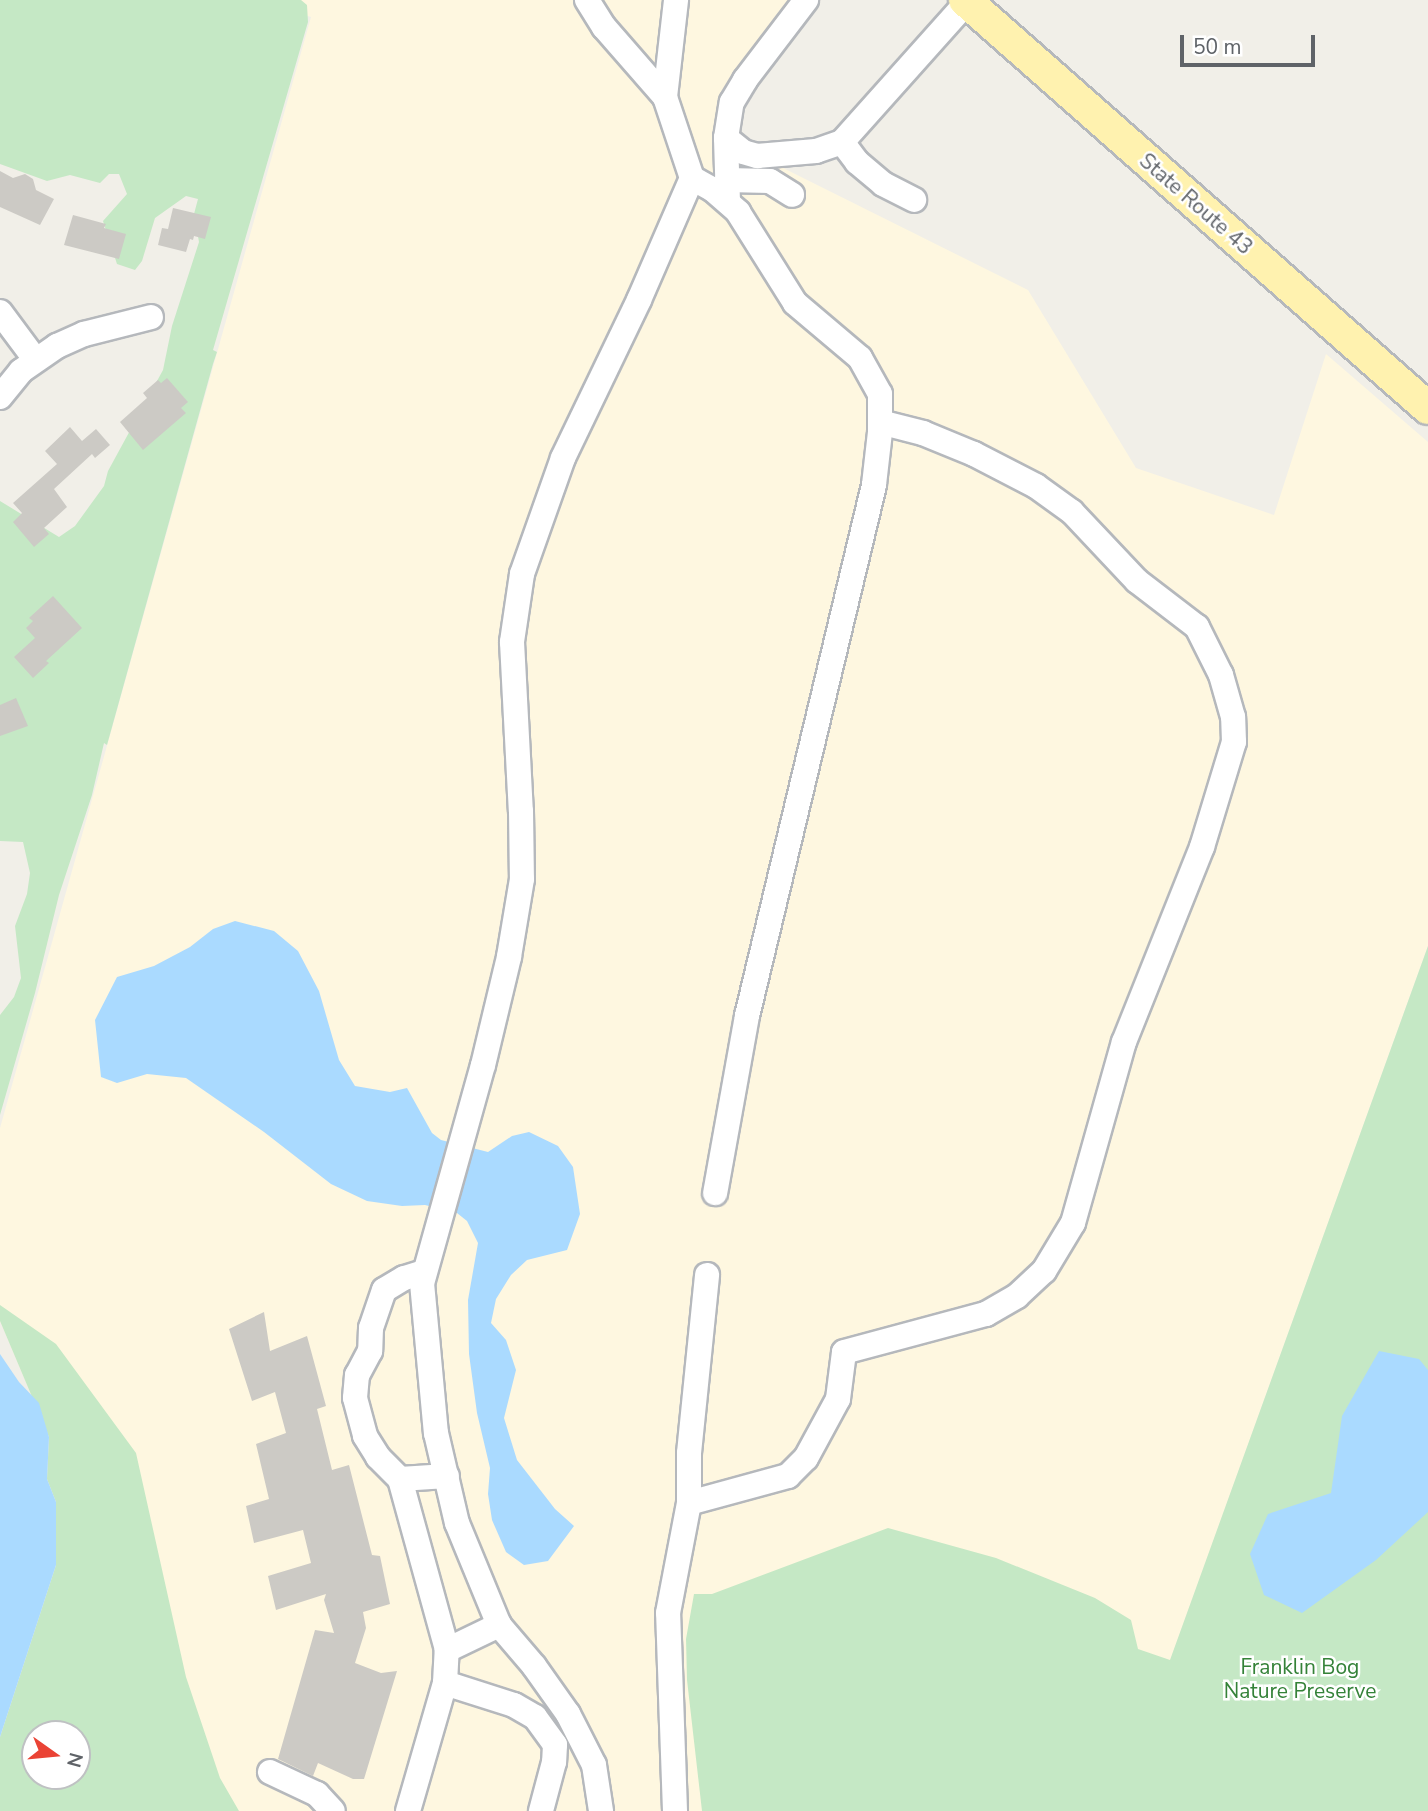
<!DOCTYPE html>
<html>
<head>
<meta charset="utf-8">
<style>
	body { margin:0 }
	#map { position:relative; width:1428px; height:1811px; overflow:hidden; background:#f1efe8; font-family:"Nunito Sans",sans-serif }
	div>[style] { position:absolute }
	.commercial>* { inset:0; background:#fef7e0 }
	.green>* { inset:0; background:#c5e8c5 }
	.water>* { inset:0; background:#aadaff }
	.building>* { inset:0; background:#cccac5 }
	.roads { filter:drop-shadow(2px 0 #b5b8bc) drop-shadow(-2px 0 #b5b8bc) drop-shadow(0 2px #b5b8bc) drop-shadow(0 -2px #b5b8bc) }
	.minor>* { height:24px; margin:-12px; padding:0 12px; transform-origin:12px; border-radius:12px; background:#fff }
	.major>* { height:32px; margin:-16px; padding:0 16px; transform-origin:16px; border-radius:16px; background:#fff2af }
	span { translate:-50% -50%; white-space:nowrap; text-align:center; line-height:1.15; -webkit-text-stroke:5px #fff; paint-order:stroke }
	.street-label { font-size:21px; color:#5f6368 }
	.park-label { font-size:21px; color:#348238 }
	.north { position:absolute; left:21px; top:1720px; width:70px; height:70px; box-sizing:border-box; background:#fff; border:2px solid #bfc1c3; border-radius:50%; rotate:105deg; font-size:19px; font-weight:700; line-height:28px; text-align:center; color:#5f6368 }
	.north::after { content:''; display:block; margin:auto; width:24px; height:32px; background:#ea4335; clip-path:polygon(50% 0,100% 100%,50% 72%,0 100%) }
	.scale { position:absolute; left:1180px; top:35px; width:135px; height:32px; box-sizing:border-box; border:4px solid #5f6368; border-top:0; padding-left:9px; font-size:21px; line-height:24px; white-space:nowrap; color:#5f6368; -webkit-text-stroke:5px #fff; paint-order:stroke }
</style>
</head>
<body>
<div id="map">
	<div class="commercial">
		<div style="clip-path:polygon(254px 0,802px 0,723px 138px,1028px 290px,1136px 468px,1274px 515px,1326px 354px,1428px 442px,1428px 946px,1170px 1661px,731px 1811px,193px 1811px,199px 1790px,0 1321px,0 1128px,311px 17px)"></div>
	</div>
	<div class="green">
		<div style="clip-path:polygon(0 0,301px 0,307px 5px,308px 22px,213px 350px,217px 352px,213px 364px,107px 745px,104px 743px,92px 795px,59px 895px,35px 993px,0 1115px,0 1015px,14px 997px,21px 978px,15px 926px,27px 894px,30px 873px,23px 842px,0 841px,0 501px,59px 537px,75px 526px,104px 486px,108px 471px,163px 370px,172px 326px,199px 242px,194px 214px,198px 199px,186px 196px,155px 218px,142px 261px,135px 270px,117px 264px,103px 221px,127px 194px,119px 174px,109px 174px,100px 183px,70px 175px,47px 181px,0 164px)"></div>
		<div style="clip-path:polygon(1428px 946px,1428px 1811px,702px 1811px,687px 1680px,686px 1639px,694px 1594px,712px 1594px,888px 1528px,996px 1558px,1095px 1598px,1131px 1620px,1138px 1649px,1170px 1660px)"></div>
		<div style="clip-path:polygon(evenodd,0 1305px,56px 1344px,136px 1453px,186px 1677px,220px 1778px,239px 1811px,0 1811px,0 1737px,56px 1565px,56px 1502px,47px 1479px,49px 1437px,0 1321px,0 1305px,35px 1734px,77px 1734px,77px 1776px,35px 1776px,35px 1734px)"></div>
	</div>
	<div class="water">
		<div style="clip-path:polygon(235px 921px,274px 931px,298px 951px,319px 991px,339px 1060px,355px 1086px,390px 1092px,407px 1088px,432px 1133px,441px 1140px,488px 1152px,512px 1136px,529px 1132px,558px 1146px,573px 1167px,580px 1214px,567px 1250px,527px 1260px,511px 1275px,496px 1299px,491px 1323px,506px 1340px,516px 1370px,504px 1418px,517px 1460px,555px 1509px,574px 1526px,548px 1561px,524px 1565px,506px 1552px,492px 1520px,488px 1494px,490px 1468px,477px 1413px,469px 1354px,468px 1300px,478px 1243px,467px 1221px,457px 1213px,425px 1205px,402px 1206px,367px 1201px,331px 1184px,264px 1132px,186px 1078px,147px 1074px,117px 1083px,101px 1077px,95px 1020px,117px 977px,154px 966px,190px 947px,213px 929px)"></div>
		<div style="clip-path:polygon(1379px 1351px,1419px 1359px,1428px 1370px,1428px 1512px,1376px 1560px,1302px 1613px,1264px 1595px,1250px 1554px,1268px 1514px,1331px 1493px,1342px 1416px)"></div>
		<div style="clip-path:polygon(0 1354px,19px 1382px,39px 1403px,49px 1437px,47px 1479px,56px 1502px,56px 1565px,0 1737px)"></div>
	</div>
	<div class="building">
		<div style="clip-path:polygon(0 171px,13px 178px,25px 174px,33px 179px,36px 190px,54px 199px,40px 225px,0 207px)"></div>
		<div style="clip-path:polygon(173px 208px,211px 217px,205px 239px,194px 236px,193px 240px,190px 239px,186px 252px,158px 245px,162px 228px,168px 229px)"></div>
		<div style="clip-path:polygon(73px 215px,106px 224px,104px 228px,126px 234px,119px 259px,64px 245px)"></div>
		<div style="clip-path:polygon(167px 378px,188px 402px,181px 408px,186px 413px,143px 450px,120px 422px,147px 398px,143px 393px,158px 380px,161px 383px)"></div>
		<div style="clip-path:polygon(70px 427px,82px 441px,96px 429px,110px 445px,95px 458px,92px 454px,54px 489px,67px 507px,44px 528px,49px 534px,34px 547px,13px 522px,22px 513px,13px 503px,57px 464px,45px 451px)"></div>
		<div style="clip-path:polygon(53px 596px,82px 628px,46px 661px,49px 663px,33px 678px,14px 657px,35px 638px,26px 628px,33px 621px,29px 618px)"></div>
		<div style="clip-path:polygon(16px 698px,28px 726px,0 736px,0 705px)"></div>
		<div style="clip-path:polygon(264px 1312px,270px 1351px,307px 1336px,326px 1406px,317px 1409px,332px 1470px,349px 1465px,372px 1555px,380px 1556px,390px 1604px,363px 1612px,366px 1628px,355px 1663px,381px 1673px,397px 1671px,364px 1779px,353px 1779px,318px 1763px,313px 1776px,278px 1759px,315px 1630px,334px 1633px,324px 1600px,326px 1594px,276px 1610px,268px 1576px,311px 1563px,303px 1530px,254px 1543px,246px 1506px,269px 1499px,256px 1444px,286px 1433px,275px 1392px,252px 1401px,229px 1329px)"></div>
	</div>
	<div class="roads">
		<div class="minor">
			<div style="left:587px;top:0;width:32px;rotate:58deg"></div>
			<div style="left:604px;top:27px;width:93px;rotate:48.9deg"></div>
			<div style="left:665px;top:97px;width:85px;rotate:71.6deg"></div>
			<div style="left:692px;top:178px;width:133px;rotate:113.5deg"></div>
			<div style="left:639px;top:300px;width:175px;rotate:115.7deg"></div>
			<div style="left:563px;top:458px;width:123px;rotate:109.5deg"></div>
			<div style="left:522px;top:574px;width:69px;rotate:98.4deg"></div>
			<div style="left:512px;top:642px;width:169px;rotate:87deg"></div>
			<div style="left:521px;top:811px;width:68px;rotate:89.2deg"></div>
			<div style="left:522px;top:879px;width:79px;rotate:99.5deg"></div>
			<div style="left:509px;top:957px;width:111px;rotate:103.5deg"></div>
			<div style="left:483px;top:1065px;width:226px;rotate:105.6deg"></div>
			<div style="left:422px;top:1283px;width:151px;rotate:84.7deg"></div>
			<div style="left:436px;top:1433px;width:92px;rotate:76.9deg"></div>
			<div style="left:457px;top:1523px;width:110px;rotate:67.6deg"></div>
			<div style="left:499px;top:1625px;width:54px;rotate:49.5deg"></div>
			<div style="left:534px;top:1666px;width:59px;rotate:54.7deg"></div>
			<div style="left:568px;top:1714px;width:57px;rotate:63deg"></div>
			<div style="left:594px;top:1765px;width:47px;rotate:81.3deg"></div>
			<div style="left:665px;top:97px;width:98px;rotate:-83.5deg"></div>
			<div style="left:726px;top:138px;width:22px;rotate:39deg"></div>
			<div style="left:743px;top:152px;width:15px;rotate:16deg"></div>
			<div style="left:757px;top:156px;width:59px;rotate:-4.8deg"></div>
			<div style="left:816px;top:151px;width:28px;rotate:-19deg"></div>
			<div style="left:842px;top:142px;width:188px;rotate:-48.2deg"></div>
			<div style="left:842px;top:142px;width:25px;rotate:53deg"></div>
			<div style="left:857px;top:162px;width:34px;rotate:40deg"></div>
			<div style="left:883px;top:184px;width:35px;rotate:27deg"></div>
			<div style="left:692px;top:178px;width:23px;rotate:29deg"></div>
			<div style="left:712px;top:189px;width:35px;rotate:41deg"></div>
			<div style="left:738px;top:212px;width:107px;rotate:57.9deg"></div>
			<div style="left:795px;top:303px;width:85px;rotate:40.2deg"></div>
			<div style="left:860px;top:358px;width:41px;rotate:60.9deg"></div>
			<div style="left:880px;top:394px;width:38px;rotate:90deg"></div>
			<div style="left:880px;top:432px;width:53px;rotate:96.5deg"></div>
			<div style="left:874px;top:485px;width:546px;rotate:103.45deg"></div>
			<div style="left:747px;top:1016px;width:180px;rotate:100.2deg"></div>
			<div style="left:727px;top:180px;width:43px;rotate:1.3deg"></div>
			<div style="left:770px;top:181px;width:26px;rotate:32deg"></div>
			<div style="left:728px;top:202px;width:64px;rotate:-91.8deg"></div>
			<div style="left:726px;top:138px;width:36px;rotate:-81deg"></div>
			<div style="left:732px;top:102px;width:26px;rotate:-59deg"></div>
			<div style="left:745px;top:80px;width:101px;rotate:-52.7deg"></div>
			<div style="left:0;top:312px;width:59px;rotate:53.3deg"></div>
			<div style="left:0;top:397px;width:33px;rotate:-51deg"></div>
			<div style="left:21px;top:371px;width:44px;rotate:-34.8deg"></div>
			<div style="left:57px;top:346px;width:30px;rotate:-24deg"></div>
			<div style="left:84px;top:334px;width:69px;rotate:-14.2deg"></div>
			<div style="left:424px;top:1272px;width:21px;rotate:163deg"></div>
			<div style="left:404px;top:1278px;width:23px;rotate:149deg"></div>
			<div style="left:384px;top:1290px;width:40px;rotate:108.9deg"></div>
			<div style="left:371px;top:1328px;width:23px;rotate:92deg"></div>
			<div style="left:370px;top:1351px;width:27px;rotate:118deg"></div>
			<div style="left:357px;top:1375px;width:23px;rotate:95deg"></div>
			<div style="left:355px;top:1398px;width:39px;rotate:75deg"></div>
			<div style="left:365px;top:1436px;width:25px;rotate:58deg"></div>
			<div style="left:378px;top:1457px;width:31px;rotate:45deg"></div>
			<div style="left:400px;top:1479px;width:47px;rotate:-3.7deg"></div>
			<div style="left:400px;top:1479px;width:177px;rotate:74.6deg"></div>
			<div style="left:689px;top:1503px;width:50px;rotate:-90deg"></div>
			<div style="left:689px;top:1453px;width:179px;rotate:-84.2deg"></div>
			<div style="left:445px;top:1683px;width:72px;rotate:17.7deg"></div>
			<div style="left:514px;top:1705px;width:24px;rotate:30deg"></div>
			<div style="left:535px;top:1717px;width:34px;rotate:54deg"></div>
			<div style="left:555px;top:1745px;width:17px;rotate:93deg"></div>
			<div style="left:554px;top:1762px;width:51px;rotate:104.9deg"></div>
			<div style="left:270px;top:1772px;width:52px;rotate:25.1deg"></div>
			<div style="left:317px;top:1794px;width:23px;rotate:47deg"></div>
			<div style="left:408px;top:1811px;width:133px;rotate:-73.9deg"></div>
			<div style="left:445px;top:1683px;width:33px;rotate:-87deg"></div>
			<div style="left:447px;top:1650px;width:58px;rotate:-25.7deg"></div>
			<div style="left:675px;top:1811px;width:198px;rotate:-92deg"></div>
			<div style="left:668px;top:1613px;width:112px;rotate:-79.2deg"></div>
			<div style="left:689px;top:1503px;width:103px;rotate:-15.3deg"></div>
			<div style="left:788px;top:1476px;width:25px;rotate:-45deg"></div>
			<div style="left:806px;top:1458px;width:67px;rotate:-61.5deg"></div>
			<div style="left:838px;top:1399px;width:47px;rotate:-82.7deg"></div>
			<div style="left:844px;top:1352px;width:147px;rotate:-15deg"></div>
			<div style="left:986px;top:1314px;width:36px;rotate:-30deg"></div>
			<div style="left:1017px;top:1296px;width:37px;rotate:-43deg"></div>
			<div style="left:1044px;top:1271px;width:56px;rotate:-58.9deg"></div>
			<div style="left:1073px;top:1223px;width:188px;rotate:-74.3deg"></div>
			<div style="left:1124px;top:1042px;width:210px;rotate:-68.2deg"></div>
			<div style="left:1202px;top:847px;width:110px;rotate:-73.1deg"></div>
			<div style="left:1234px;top:742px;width:25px;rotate:-92deg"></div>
			<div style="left:1233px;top:717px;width:44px;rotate:-105.9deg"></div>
			<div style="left:1221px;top:675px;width:54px;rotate:-116.6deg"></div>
			<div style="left:1197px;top:627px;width:76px;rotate:-142.5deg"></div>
			<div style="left:1137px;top:581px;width:95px;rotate:-133.3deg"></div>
			<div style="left:1072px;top:512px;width:44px;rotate:-144.2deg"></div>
			<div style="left:1036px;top:486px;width:70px;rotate:-152.7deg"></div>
			<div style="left:974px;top:454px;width:55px;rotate:-157.6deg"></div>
			<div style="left:923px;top:433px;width:44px;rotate:-165.7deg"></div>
		</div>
		<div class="major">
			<div style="left:965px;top:0;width:617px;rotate:41.39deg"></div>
		</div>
	</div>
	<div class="street-label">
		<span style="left:1196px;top:204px;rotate:41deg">State Route 43</span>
	</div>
	<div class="park-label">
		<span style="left:1300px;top:1679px">Franklin Bog<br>Nature Preserve</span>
	</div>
	<div class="north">N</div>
	<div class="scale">50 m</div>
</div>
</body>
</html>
